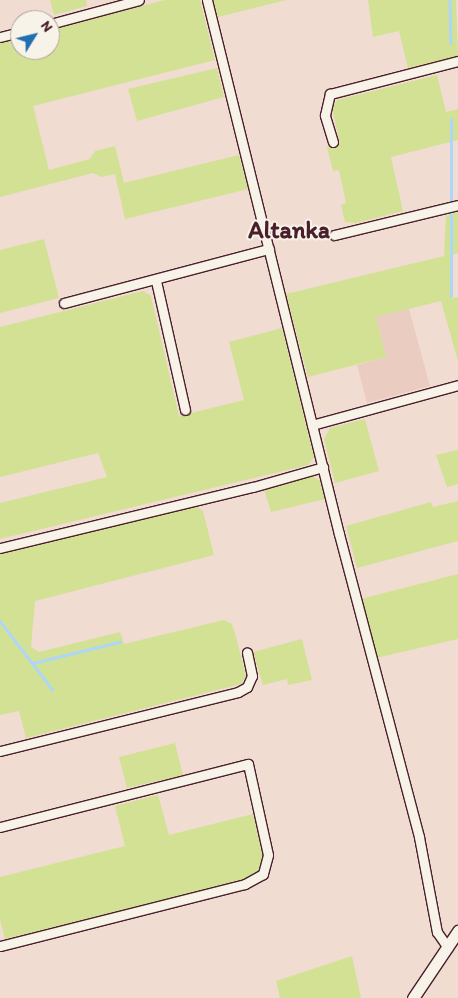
<!DOCTYPE html>
<html>
<head>
<meta charset="utf-8">
<style>
	body { margin:0 }
	#map { position:relative; width:458px; height:998px; overflow:hidden; background:#f0dcd1; font-family:Itim,sans-serif }
	div>[style] { position:absolute }
	.built>* { inset:0; background:#ebccc1 }
	.green>* { inset:0; background:#d3e194 }
	.stream>* { height:2.5px; margin:-1.25px; padding:0 1.25px; transform-origin:1.25px; border-radius:1.25px; background:#add6f8 }
	.roads { filter:drop-shadow(1px 0 #4a1f2b) drop-shadow(-1px 0 #4a1f2b) drop-shadow(0 1px #4a1f2b) drop-shadow(0 -1px #4a1f2b) }
	.street>* { height:9px; margin:-4.5px; padding:0 4.5px; transform-origin:4.5px; border-radius:4.5px; background:#f7f3e8 }
	.secondary>* { height:11px; margin:-5.5px; padding:0 5.5px; transform-origin:5.5px; border-radius:5.5px; background:#f7f3e8 }
	span { translate:-50% -50%; white-space:nowrap; text-align:center; line-height:1.15; -webkit-text-stroke:4px #f7f3e8; paint-order:stroke }
	.quarter-label { font-size:24px; color:#4a1f2b; font-weight:700 }
	.north { position:absolute; left:10px; top:10px; width:50px; height:50px; box-sizing:border-box; background:#f7f3e8; border:1px solid #b29e9c; border-radius:50%; rotate:54deg; font-size:14px; font-weight:700; line-height:20px; text-align:center; color:#4a1f2b }
	.north::after { content:''; display:block; margin:auto; width:18px; height:22px; background:#1f6fb2; clip-path:polygon(50% 0,100% 100%,50% 72%,0 100%) }
</style>
</head>
<body>
<div id="map">
	<div class="built">
		<div style="clip-path:polygon(409px 309px,430px 386px,367px 403px,357px 365px,386px 357px,376px 317px)"></div>
	</div>
	<div class="green">
		<div style="clip-path:polygon(50px 0,86px 0,87px 6px,54px 15px)"></div>
		<div style="clip-path:polygon(165px 0,200px 0,215px 60px,33px 106px,49px 170px,90px 159px,95px 151px,115px 146px,124px 183px,239px 155px,248px 189px,125px 219px,115px 174px,101px 177px,93px 173px,0 197px,0 43px,20px 38px,20px 50px,50px 50px,50px 30px)"></div>
		<div style="clip-path:polygon(213px 0,286px 0,218px 17px)"></div>
		<div style="clip-path:polygon(368px 0,456px 0,458px 56px,408px 68px,399px 31px,373px 37px)"></div>
		<div style="clip-path:polygon(217px 68px,224px 97px,137px 121px,128px 89px)"></div>
		<div style="clip-path:polygon(437px 75px,446px 112px,458px 109px,458px 140px,391px 157px,403px 211px,356px 223px,345px 222px,341px 205px,346px 203px,339px 170px,333px 171px,327px 147px,340px 143px,332px 108px,337px 100px)"></div>
		<div style="clip-path:polygon(458px 212px,458px 253px,452px 255px,452px 298px,458px 297px,458px 361px,441px 301px,376px 317px,386px 357px,308px 377px,286px 294px,444px 256px,446px 216px)"></div>
		<div style="clip-path:polygon(44px 239px,59px 298px,0 313px,0 250px)"></div>
		<div style="clip-path:polygon(143px 291px,151px 296px,179px 416px,244px 400px,229px 342px,282px 328px,314px 457px,308px 465px,0 539px,0 503px,107px 477px,98px 453px,0 477px,0 327px)"></div>
		<div style="clip-path:polygon(365px 419px,379px 471px,335px 483px,324px 439px,330px 428px)"></div>
		<div style="clip-path:polygon(458px 450px,458px 484px,447px 487px,436px 455px)"></div>
		<div style="clip-path:polygon(312px 476px,320px 481px,325px 499px,271px 512px,264px 489px)"></div>
		<div style="clip-path:polygon(458px 501px,458px 541px,357px 568px,346px 526px,431px 502px,433px 507px)"></div>
		<div style="clip-path:polygon(195px 506px,203px 511px,214px 555px,35px 601px,31px 647px,39px 652px,120px 632px,124px 644px,224px 620px,232px 624px,236px 637px,246px 676px,241px 684px,26px 738px,19px 711px,0 715px,0 554px)"></div>
		<div style="clip-path:polygon(458px 574px,458px 639px,376px 658px,361px 599px)"></div>
		<div style="clip-path:polygon(302px 639px,312px 680px,288px 685px,287px 679px,263px 685px,253px 652px)"></div>
		<div style="clip-path:polygon(175px 743px,183px 775px,127px 788px,119px 757px)"></div>
		<div style="clip-path:polygon(158px 795px,169px 835px,253px 814px,265px 865px,257px 877px,5px 939px,0 919px,0 877px,125px 846px,115px 806px)"></div>
		<div style="clip-path:polygon(352px 956px,361px 998px,280px 998px,276px 981px)"></div>
	</div>
	<div class="stream">
		<div style="left:450px;top:0;width:43px;rotate:88.7deg"></div>
		<div style="left:451px;top:200px;width:80px;rotate:-90deg"></div>
		<div style="left:451px;top:296px;width:81px;rotate:-90deg"></div>
		<div style="left:0;top:621px;width:86px;rotate:52.6deg"></div>
		<div style="left:33px;top:663px;width:89px;rotate:-13.7deg"></div>
	</div>
	<div class="roads">
		<div class="street">
			<div style="left:207px;top:0;width:550px;rotate:76.12deg"></div>
			<div style="left:339px;top:534px;width:313px;rotate:75.2deg"></div>
			<div style="left:419px;top:837px;width:97px;rotate:79.3deg"></div>
			<div style="left:437px;top:932px;width:19px;rotate:55deg"></div>
			<div style="left:50px;top:24px;width:92px;rotate:-15.1deg"></div>
			<div style="left:0;top:37px;width:21px;rotate:-14deg"></div>
			<div style="left:333px;top:142px;width:28px;rotate:-107deg"></div>
			<div style="left:325px;top:115px;width:22px;rotate:-77deg"></div>
			<div style="left:330px;top:94px;width:132px;rotate:-14.5deg"></div>
			<div style="left:334px;top:235px;width:128px;rotate:-13.6deg"></div>
			<div style="left:156px;top:281px;width:132px;rotate:77.3deg"></div>
			<div style="left:64px;top:303px;width:212px;rotate:-14.8deg"></div>
			<div style="left:312px;top:425px;width:151px;rotate:-15.3deg"></div>
			<div style="left:0;top:548px;width:260px;rotate:-13.6deg"></div>
			<div style="left:253px;top:487px;width:73px;rotate:-15.9deg"></div>
			<div style="left:0;top:751px;width:245px;rotate:-13.9deg"></div>
			<div style="left:238px;top:692px;width:10px;rotate:-29deg"></div>
			<div style="left:247px;top:687px;width:12px;rotate:-66deg"></div>
			<div style="left:252px;top:676px;width:24px;rotate:-102deg"></div>
			<div style="left:0;top:827px;width:256px;rotate:-14.3deg"></div>
			<div style="left:248px;top:764px;width:93px;rotate:77.6deg"></div>
			<div style="left:268px;top:855px;width:20px;rotate:105deg"></div>
			<div style="left:263px;top:874px;width:21px;rotate:151deg"></div>
			<div style="left:245px;top:884px;width:253px;rotate:165.8deg"></div>
		</div>
		<div class="secondary">
			<div style="left:413px;top:998px;width:81px;rotate:-56.1deg"></div>
		</div>
	</div>
	<div class="quarter-label">
		<span style="left:289px;top:230px">Altanka</span>
	</div>
	<div class="north">N</div>
</div>
</body>
</html>
